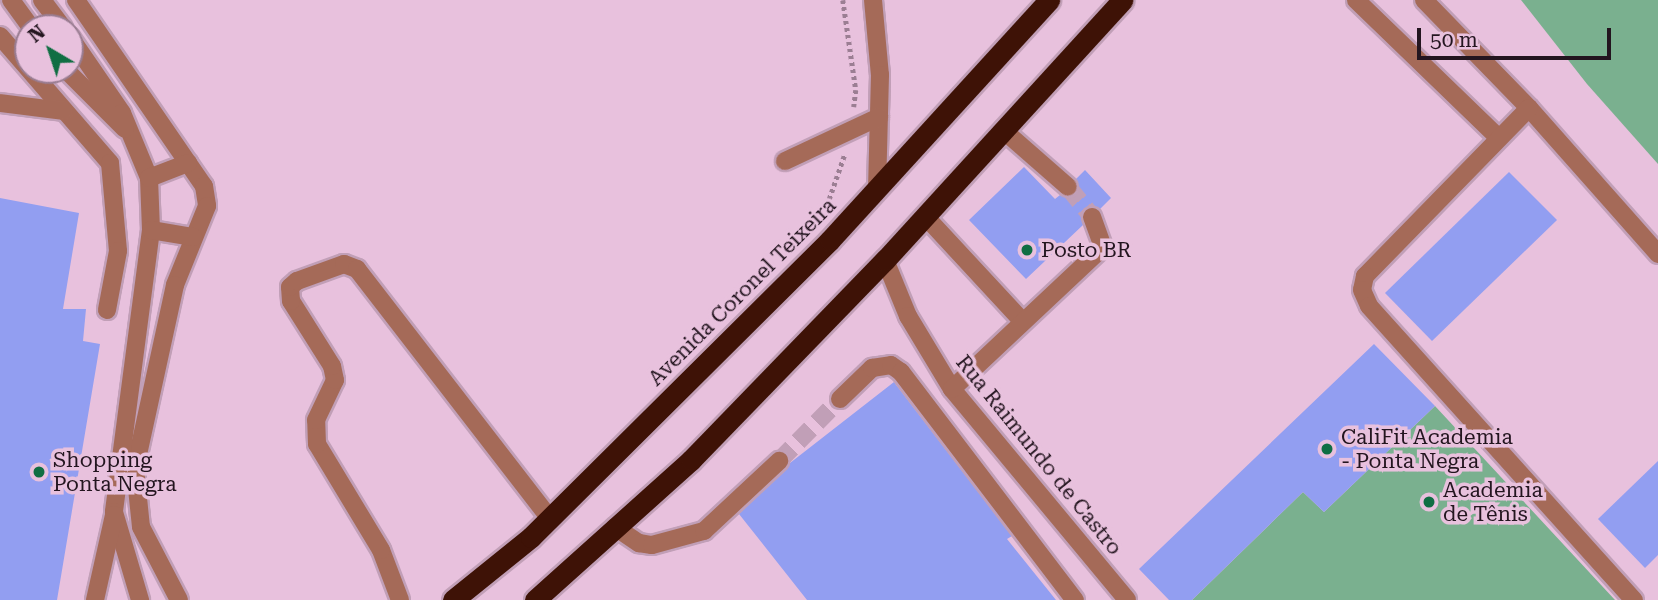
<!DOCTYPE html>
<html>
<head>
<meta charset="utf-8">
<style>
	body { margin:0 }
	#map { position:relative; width:1658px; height:600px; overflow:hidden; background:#e8c1dd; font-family:"Roboto Serif",serif }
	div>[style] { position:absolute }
	.green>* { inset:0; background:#7ab08f }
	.building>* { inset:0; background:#929ef1 }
	.minor-tunnel>* { height:18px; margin-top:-9px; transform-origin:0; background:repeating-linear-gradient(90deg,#c19fb7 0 18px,transparent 0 27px) }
	.path>* { height:4.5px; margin-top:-2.25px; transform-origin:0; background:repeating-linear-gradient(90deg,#9b7e93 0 3.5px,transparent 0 7px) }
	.roads { filter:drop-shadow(2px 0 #c19fb7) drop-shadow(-2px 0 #c19fb7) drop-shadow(0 2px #c19fb7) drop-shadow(0 -2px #c19fb7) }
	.minor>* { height:18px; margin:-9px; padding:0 9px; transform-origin:9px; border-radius:9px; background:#a56a58 }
	.highway>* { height:21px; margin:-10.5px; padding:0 10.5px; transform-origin:10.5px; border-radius:10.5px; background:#3e1206 }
	.dots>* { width:19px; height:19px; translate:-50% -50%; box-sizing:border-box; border:4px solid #e8c1dd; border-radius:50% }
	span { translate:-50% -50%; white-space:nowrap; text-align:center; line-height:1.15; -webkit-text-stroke:7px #e8c1dd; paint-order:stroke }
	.poi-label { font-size:21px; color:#23151f }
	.left { translate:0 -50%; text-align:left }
	.street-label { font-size:21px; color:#23151f }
	.north { position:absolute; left:14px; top:14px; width:70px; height:70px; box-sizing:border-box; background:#e8c1dd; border:2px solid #997c91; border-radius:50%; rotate:321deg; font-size:19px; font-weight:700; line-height:28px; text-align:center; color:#23151f }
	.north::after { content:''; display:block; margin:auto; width:24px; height:32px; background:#106e43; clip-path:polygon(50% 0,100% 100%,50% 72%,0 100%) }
	.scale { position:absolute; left:1417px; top:28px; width:194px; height:32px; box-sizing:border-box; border:4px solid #23151f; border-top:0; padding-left:9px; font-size:21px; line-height:24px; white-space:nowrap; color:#23151f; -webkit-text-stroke:5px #e8c1dd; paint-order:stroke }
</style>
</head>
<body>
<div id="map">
	<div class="green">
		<div style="clip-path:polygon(1521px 0,1658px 0,1658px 164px,1587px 84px)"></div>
		<div style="clip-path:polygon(1435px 406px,1615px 600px,1192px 600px,1303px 492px,1324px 512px)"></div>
	</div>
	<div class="building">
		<div style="clip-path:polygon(1024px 167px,1055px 199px,1060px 195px,1076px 195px,1076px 179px,1085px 170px,1111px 198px,1100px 209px,1084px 209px,1083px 225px,1026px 279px,969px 220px)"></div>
		<div style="clip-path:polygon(1509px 172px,1557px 220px,1432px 341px,1385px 293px)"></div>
		<div style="clip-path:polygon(0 198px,79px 213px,63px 309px,86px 309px,83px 341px,100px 344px,57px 600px,0 600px)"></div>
		<div style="clip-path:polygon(1374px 344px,1435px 406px,1324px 512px,1303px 492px,1192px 600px,1169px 600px,1139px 569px)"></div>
		<div style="clip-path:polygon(894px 382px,1012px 536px,1007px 539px,1056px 600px,807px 600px,739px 514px,790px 463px)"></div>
		<div style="clip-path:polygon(1658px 461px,1658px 555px,1645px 568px,1598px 519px)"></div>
	</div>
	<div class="minor-tunnel">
		<div style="left:1068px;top:187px;width:38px;rotate:51deg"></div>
		<div style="left:779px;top:461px;width:87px;rotate:-45.5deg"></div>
	</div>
	<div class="path">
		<div style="left:843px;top:0;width:91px;rotate:81.8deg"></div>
		<div style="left:856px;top:90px;width:17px;rotate:97deg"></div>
		<div style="left:804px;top:230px;width:40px;rotate:-51deg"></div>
		<div style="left:829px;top:199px;width:46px;rotate:-70.8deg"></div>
	</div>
	<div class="roads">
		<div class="minor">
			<div style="left:11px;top:0;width:34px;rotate:54deg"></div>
			<div style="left:42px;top:0;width:35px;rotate:53deg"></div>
			<div style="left:76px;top:0;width:226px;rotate:55.5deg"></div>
			<div style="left:204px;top:186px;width:20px;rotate:81deg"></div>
			<div style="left:207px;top:206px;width:85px;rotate:112.1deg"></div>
			<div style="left:175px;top:285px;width:188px;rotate:102.3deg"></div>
			<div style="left:135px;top:469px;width:58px;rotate:84.1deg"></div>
			<div style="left:141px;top:527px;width:82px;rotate:62.5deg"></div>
			<div style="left:873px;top:0;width:75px;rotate:84.7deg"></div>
			<div style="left:880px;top:75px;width:114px;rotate:91.5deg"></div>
			<div style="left:1356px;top:0;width:196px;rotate:44deg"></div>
			<div style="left:1424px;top:0;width:151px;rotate:45.8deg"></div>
			<div style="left:1529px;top:108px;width:195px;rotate:48.5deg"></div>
			<div style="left:0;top:36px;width:168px;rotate:49.1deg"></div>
			<div style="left:110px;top:163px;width:88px;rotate:84.8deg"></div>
			<div style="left:118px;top:251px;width:60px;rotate:100.6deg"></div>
			<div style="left:70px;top:37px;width:92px;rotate:55.6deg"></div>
			<div style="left:122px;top:113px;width:70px;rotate:67.4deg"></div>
			<div style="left:149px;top:178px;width:52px;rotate:87.8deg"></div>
			<div style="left:151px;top:230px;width:284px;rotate:97.5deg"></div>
			<div style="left:114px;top:512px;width:92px;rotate:73.5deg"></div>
			<div style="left:66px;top:70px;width:83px;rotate:45deg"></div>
			<div style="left:0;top:103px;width:64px;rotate:7.2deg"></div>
			<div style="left:1529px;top:108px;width:235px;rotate:134.3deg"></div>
			<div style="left:1365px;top:276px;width:14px;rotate:102deg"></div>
			<div style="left:1362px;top:290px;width:17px;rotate:66deg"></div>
			<div style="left:1369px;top:306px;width:396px;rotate:48deg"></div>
			<div style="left:1003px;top:130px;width:86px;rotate:41.2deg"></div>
			<div style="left:785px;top:161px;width:104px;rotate:-25.1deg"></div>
			<div style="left:149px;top:178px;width:42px;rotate:-21deg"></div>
			<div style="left:925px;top:216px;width:144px;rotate:47.2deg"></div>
			<div style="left:151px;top:230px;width:43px;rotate:9.5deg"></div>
			<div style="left:885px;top:260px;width:61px;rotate:67.7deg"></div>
			<div style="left:908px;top:316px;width:85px;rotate:58.9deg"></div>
			<div style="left:952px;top:389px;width:274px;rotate:50.3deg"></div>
			<div style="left:952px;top:389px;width:207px;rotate:-43.2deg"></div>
			<div style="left:1103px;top:247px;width:32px;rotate:-110deg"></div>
			<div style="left:840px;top:399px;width:45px;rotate:-44.1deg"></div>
			<div style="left:872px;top:368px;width:19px;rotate:-9deg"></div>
			<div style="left:891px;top:365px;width:12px;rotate:35deg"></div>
			<div style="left:901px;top:372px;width:287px;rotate:52.7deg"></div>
			<div style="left:615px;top:527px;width:29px;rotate:34deg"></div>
			<div style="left:639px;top:543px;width:13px;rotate:9deg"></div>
			<div style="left:652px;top:545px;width:54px;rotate:-15.1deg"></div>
			<div style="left:704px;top:531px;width:103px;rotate:-43deg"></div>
			<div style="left:95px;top:600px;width:87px;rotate:-77.4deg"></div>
			<div style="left:400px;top:600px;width:53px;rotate:-110.8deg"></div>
			<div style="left:381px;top:550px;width:124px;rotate:-121.1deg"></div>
			<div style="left:317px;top:444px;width:24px;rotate:-92deg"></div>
			<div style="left:316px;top:420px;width:44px;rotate:-64.6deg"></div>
			<div style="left:335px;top:380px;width:14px;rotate:-102deg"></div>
			<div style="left:332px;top:366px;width:77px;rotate:-122.2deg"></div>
			<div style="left:291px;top:301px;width:14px;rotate:-94deg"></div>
			<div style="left:290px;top:287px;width:9px;rotate:-41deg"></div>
			<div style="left:297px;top:281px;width:50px;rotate:-19.9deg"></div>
			<div style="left:344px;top:264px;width:14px;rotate:21deg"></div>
			<div style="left:357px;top:269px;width:316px;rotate:52.3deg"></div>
		</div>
		<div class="highway">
			<div style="left:453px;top:600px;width:100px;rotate:-38.9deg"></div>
			<div style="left:531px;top:537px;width:421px;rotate:-44.8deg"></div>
			<div style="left:830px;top:240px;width:325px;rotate:-47.6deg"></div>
			<div style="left:535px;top:600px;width:210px;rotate:-41.9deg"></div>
			<div style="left:691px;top:460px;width:279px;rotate:-45.9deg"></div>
			<div style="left:885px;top:260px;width:352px;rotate:-47.6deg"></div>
		</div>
	</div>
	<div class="dots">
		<div style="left:1027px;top:250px;background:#106e43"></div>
		<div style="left:1327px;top:449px;background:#106e43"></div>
		<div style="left:39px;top:472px;background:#106e43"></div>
		<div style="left:1429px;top:502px;background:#106e43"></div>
	</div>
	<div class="poi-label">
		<span class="left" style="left:1041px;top:250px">Posto BR</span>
		<span class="left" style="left:1341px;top:449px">CaliFit Academia<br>- Ponta Negra</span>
		<span class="left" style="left:53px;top:472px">Shopping<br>Ponta Negra</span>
		<span class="left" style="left:1443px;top:502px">Academia<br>de Tênis</span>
	</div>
	<div class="street-label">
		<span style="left:742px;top:292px;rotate:-45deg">Avenida Coronel Teixeira</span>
		<span style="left:1039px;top:455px;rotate:51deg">Rua Raimundo de Castro</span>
	</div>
	<div class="north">N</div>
	<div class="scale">50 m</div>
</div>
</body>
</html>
